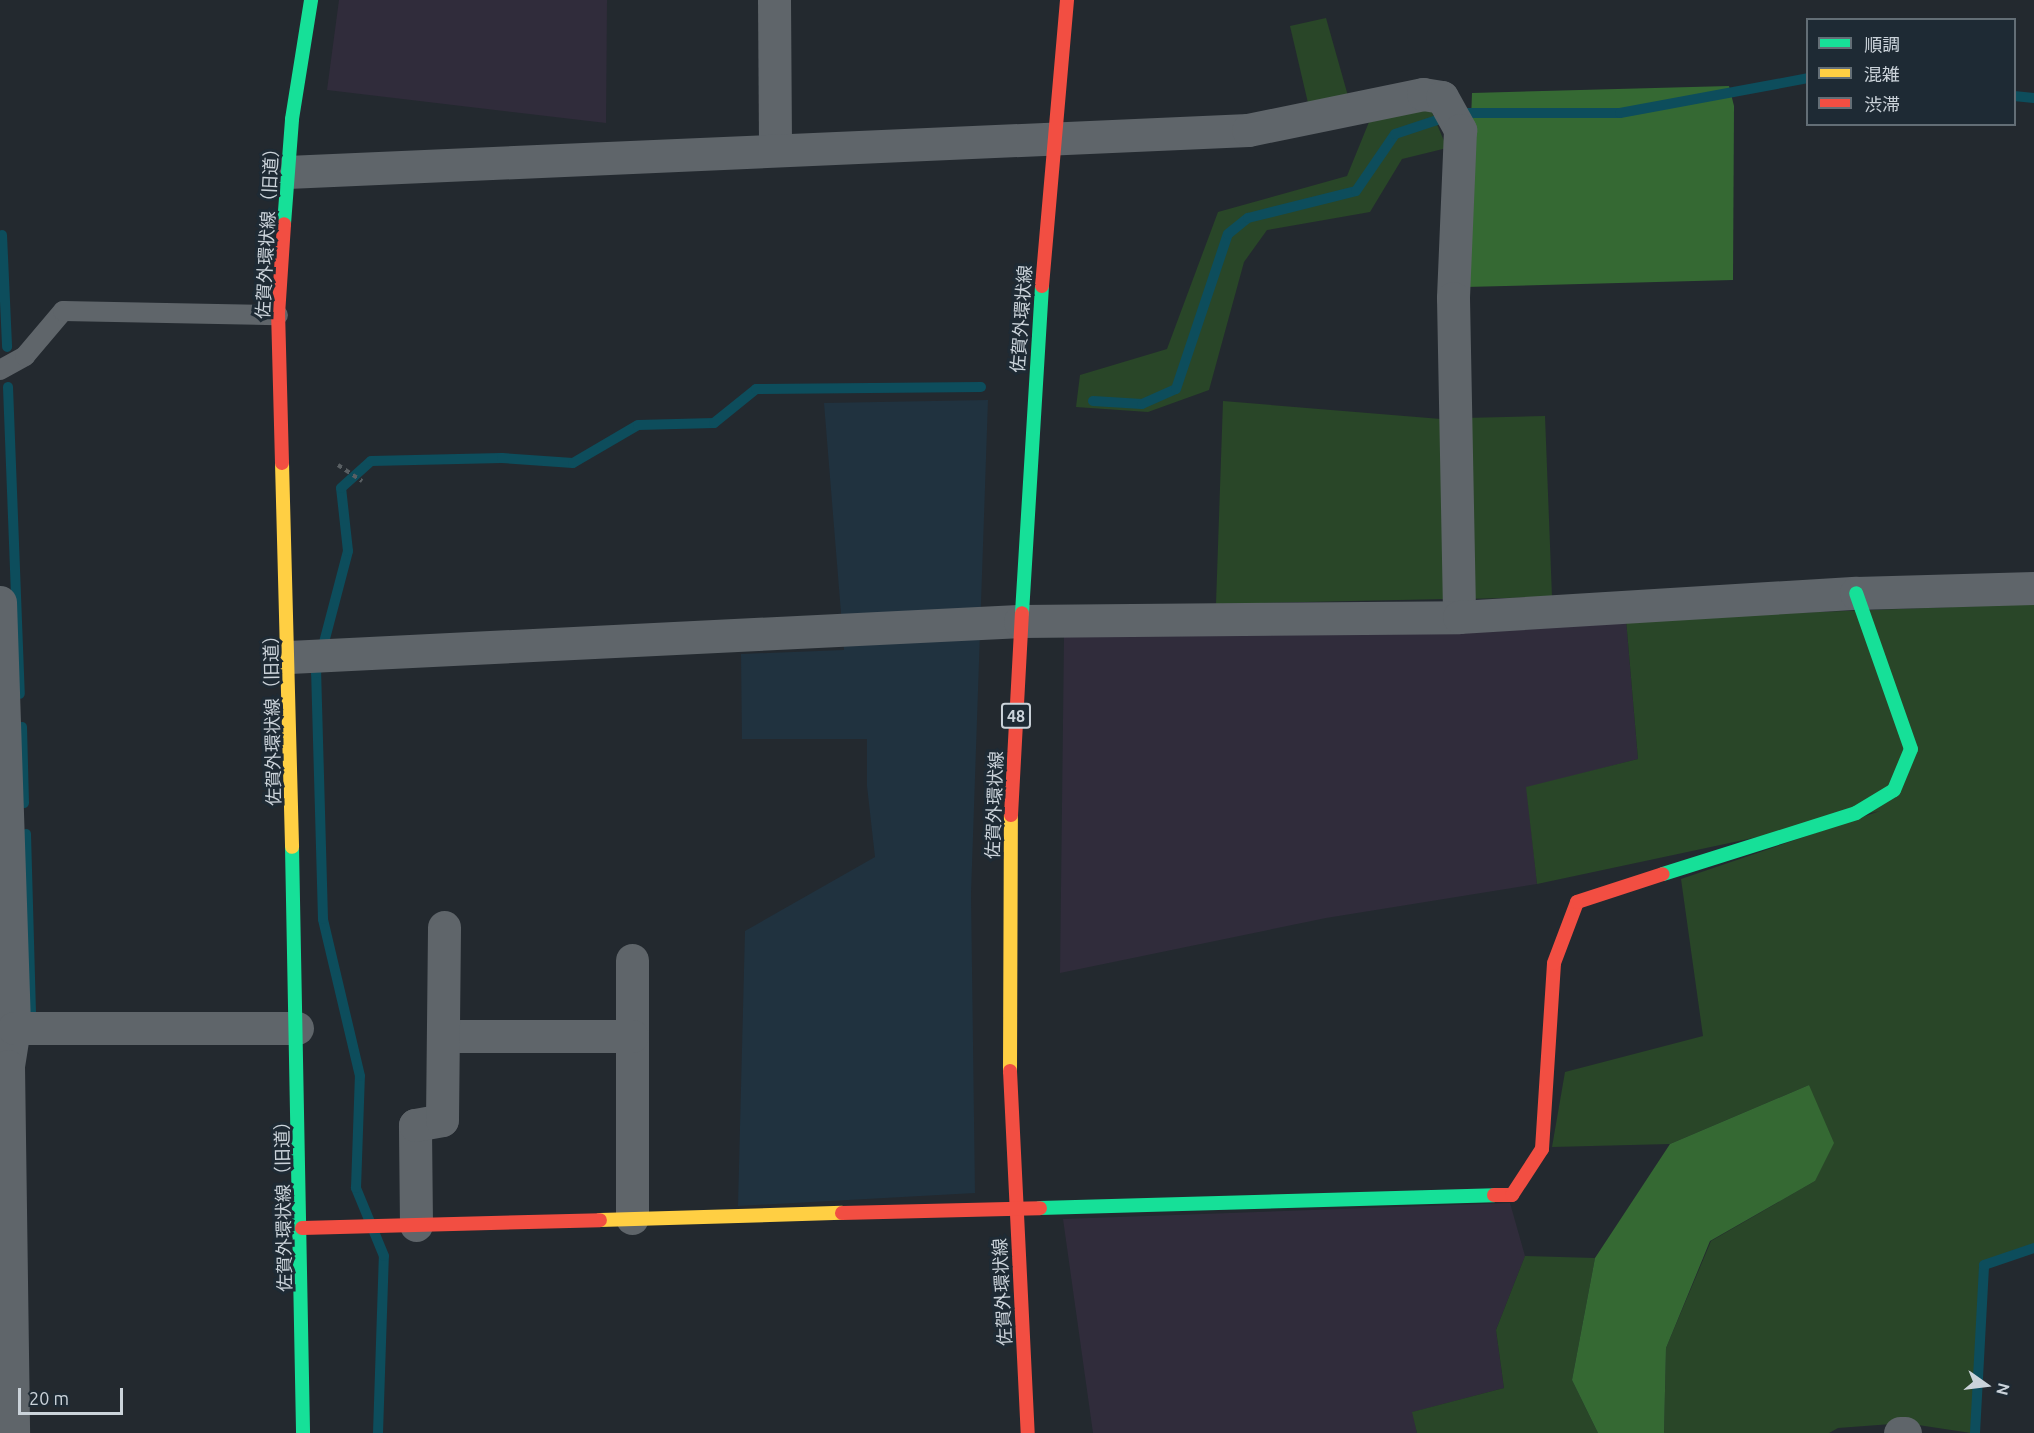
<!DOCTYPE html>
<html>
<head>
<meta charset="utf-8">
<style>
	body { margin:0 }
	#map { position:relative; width:2034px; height:1433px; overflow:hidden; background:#23292f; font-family:Ubuntu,"Noto Sans JP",sans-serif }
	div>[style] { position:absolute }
	.built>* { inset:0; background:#20323f }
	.industrial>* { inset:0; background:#302c3b }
	.green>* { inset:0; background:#294628 }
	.forest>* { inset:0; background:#356933 }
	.stream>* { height:10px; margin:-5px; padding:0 5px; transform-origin:5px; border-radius:5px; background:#0d4d5c }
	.path>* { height:4px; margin-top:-2px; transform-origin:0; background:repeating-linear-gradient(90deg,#595f63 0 4.5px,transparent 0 9px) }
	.lane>* { height:20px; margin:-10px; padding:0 10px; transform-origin:10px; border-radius:10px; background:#5f656a }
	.street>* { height:33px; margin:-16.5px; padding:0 16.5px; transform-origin:16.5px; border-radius:16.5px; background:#5f656a }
	.fast>* { height:14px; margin:-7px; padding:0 7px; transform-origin:7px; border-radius:7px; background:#16e098 }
	.slow>* { height:14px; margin:-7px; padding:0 7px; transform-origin:7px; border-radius:7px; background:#ffcf43 }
	.jam>* { height:14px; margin:-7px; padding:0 7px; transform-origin:7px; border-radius:7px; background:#f24e42 }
	span { translate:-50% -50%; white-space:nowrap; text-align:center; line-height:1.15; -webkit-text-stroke:6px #1e2a34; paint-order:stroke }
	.shield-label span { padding:2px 4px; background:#1e2a34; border:2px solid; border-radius:4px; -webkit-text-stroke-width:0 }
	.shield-label { font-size:16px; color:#cbd3da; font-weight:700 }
	.street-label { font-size:18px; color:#cbd3da }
	.legend { position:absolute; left:1806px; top:18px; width:210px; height:108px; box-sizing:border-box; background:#1e2a34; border:2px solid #636e76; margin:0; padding:8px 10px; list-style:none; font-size:18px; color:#cbd3da }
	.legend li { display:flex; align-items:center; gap:12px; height:30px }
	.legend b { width:30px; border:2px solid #636e76 }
	.north { position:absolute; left:1956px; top:1355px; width:60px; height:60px; -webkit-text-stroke:4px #1e2a34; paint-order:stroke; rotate:104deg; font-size:16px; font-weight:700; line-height:24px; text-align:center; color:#cbd3da }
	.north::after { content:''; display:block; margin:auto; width:21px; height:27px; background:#cbd3da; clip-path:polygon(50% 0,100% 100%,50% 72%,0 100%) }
	.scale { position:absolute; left:18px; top:1388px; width:105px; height:27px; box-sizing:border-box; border:3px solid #cbd3da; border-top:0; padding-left:8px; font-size:18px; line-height:21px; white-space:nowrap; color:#cbd3da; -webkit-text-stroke:4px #1e2a34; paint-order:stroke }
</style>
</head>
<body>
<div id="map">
	<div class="built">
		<div style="clip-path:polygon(988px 400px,971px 894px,975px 1193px,738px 1206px,745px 931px,875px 857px,867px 786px,867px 739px,742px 739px,741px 654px,844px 650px,824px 403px)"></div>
	</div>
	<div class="industrial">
		<div style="clip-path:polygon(339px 0,607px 0,606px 123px,327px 90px)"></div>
		<div style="clip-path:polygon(1626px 619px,1638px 759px,1527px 788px,1537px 884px,1326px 918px,1060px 973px,1064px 637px)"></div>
		<div style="clip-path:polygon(1510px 1203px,1525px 1256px,1496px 1330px,1504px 1388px,1413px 1412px,1417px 1433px,1093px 1433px,1063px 1219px)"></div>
	</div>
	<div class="green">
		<div style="clip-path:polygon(1326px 18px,1348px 96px,1308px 103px,1290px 26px)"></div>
		<div style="clip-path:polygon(1428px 103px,1447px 148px,1402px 159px,1370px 212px,1267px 230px,1244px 262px,1209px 390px,1148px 412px,1076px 407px,1080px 375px,1167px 349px,1218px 212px,1347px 176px,1369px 122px)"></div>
		<div style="clip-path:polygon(1223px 401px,1441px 419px,1446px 599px,1216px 604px)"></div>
		<div style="clip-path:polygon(1545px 416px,1552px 597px,1464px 599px,1464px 418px)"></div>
		<div style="clip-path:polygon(2034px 604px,2034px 1249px,1983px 1264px,1971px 1433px,1905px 1423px,1838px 1428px,1829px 1433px,1664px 1433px,1666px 1348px,1711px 1241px,1815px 1181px,1809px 1085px,1670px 1144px,1552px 1147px,1565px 1072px,1703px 1036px,1681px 879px,1880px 811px,1537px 884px,1526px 787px,1638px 759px,1626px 619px)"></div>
		<div style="clip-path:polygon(1525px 1256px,1595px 1258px,1572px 1380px,1598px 1433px,1417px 1433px,1412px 1412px,1504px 1388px,1496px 1330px)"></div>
	</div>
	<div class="forest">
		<div style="clip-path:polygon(1729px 86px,1734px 106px,1733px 280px,1465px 287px,1472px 93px)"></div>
		<div style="clip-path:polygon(1809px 1085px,1834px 1143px,1815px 1181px,1710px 1241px,1666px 1348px,1664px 1433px,1598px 1433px,1572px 1380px,1595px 1258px,1670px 1144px)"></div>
	</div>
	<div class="stream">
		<div style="left:2014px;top:96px;width:20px;rotate:6deg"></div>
		<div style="left:2px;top:235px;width:112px;rotate:87.4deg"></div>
		<div style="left:8px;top:387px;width:307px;rotate:87.8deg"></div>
		<div style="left:1093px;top:401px;width:49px;rotate:3.5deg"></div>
		<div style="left:1142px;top:404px;width:37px;rotate:-24deg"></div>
		<div style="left:1176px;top:389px;width:163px;rotate:-71.5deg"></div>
		<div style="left:1228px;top:234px;width:26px;rotate:-39deg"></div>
		<div style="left:1248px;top:218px;width:111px;rotate:-14deg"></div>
		<div style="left:1356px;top:191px;width:69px;rotate:-55.6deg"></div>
		<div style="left:1395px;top:134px;width:66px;rotate:-18.4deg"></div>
		<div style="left:1458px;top:113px;width:162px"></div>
		<div style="left:1620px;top:113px;width:191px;rotate:-10.5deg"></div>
		<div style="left:22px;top:727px;width:76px;rotate:88.5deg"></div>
		<div style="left:26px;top:834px;width:178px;rotate:88.4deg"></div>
		<div style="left:378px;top:1433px;width:177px;rotate:-88.1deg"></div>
		<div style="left:384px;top:1256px;width:74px;rotate:-112.4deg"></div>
		<div style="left:356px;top:1188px;width:112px;rotate:-88deg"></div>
		<div style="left:360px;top:1076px;width:161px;rotate:-103.3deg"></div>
		<div style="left:323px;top:919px;width:246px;rotate:-91.6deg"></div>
		<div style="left:316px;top:673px;width:126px;rotate:-75.3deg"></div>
		<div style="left:348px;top:551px;width:63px;rotate:-96.3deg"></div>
		<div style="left:341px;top:488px;width:40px;rotate:-42deg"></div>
		<div style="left:371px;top:461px;width:131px;rotate:-1.3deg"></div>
		<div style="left:502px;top:458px;width:71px;rotate:4deg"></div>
		<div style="left:573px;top:463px;width:75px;rotate:-30.3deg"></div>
		<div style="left:638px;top:425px;width:76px;rotate:-1.5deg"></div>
		<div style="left:714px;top:423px;width:54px;rotate:-39deg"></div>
		<div style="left:756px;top:389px;width:225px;rotate:-0.5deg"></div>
		<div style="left:1975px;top:1433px;width:168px;rotate:-86.9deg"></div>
		<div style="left:1984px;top:1265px;width:53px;rotate:-18.8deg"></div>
	</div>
	<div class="path">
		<div style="left:338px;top:465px;width:29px;rotate:34deg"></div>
	</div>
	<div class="lane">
		<div style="left:0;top:370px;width:29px;rotate:-29deg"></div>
		<div style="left:25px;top:356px;width:59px;rotate:-49.8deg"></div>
		<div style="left:63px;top:311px;width:215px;rotate:1.1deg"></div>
	</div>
	<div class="street">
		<div style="left:774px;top:0;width:150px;rotate:89.6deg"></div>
		<div style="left:287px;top:172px;width:962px;rotate:-2.5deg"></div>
		<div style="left:1248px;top:130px;width:179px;rotate:-11.6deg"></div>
		<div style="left:1423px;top:94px;width:19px;rotate:9deg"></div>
		<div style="left:1442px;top:97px;width:38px;rotate:61deg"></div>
		<div style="left:1460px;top:130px;width:168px;rotate:92.4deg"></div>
		<div style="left:1453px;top:298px;width:319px;rotate:88.9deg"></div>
		<div style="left:0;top:602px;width:426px;rotate:88.1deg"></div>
		<div style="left:14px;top:1028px;width:38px;rotate:99deg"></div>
		<div style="left:8px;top:1066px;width:367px;rotate:89.2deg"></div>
		<div style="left:289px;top:657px;width:732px;rotate:-2.82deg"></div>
		<div style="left:1020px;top:621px;width:439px;rotate:-0.5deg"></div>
		<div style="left:1459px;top:617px;width:398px;rotate:-3.5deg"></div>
		<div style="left:1856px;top:593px;width:178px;rotate:-1.6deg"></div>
		<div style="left:632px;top:960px;width:258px;rotate:90deg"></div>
		<div style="left:14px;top:1028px;width:283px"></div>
		<div style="left:443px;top:1036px;width:189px"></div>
		<div style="left:416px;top:1225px;width:100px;rotate:-90.6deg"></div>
		<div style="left:415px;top:1125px;width:27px;rotate:-10deg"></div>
		<div style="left:442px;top:1120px;width:193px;rotate:-89.4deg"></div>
		<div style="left:1900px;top:1433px;width:5px"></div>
	</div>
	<div class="fast">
		<div style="left:284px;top:224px;width:105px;rotate:-85.6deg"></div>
		<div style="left:292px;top:119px;width:121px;rotate:-80.9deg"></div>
		<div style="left:1022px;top:613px;width:328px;rotate:-86.5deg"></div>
		<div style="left:292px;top:847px;width:586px;rotate:88.92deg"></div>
		<div style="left:1663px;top:874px;width:202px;rotate:-17.5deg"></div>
		<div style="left:1856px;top:813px;width:44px;rotate:-31.2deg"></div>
		<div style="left:1894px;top:790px;width:44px;rotate:-67.5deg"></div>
		<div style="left:1911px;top:749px;width:165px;rotate:-109.4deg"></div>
		<div style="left:1040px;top:1208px;width:454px;rotate:-1.6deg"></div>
	</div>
	<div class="slow">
		<div style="left:282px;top:463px;width:384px;rotate:88.5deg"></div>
		<div style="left:1010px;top:1071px;width:256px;rotate:-89.8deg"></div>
		<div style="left:600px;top:1220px;width:242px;rotate:-1.7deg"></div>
	</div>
	<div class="jam">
		<div style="left:1042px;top:286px;width:287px;rotate:-85deg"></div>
		<div style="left:282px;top:463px;width:148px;rotate:-91.5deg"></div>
		<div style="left:278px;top:315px;width:91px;rotate:-86.2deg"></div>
		<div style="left:1011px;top:815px;width:202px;rotate:-86.9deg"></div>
		<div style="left:1010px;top:1071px;width:362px;rotate:87.2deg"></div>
		<div style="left:1494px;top:1195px;width:18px"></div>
		<div style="left:1512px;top:1195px;width:55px;rotate:-56.9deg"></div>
		<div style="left:1542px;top:1149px;width:186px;rotate:-86.3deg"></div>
		<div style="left:1554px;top:963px;width:65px;rotate:-69.3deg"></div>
		<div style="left:1577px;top:902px;width:90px;rotate:-18deg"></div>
		<div style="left:842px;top:1213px;width:198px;rotate:-1.4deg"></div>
		<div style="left:302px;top:1228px;width:298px;rotate:-1.5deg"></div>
	</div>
	<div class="shield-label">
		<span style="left:1016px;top:716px">48</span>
	</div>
	<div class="street-label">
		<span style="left:267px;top:229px;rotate:-87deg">佐賀外環状線（旧道）</span>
		<span style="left:1021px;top:319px;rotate:-86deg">佐賀外環状線</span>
		<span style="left:272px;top:716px;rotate:-91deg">佐賀外環状線（旧道）</span>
		<span style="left:994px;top:805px;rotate:-88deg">佐賀外環状線</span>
		<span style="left:283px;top:1202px;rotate:-91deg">佐賀外環状線（旧道）</span>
		<span style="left:1002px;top:1292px;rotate:-93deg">佐賀外環状線</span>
	</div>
	<ul class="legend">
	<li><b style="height:8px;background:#16e098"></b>順調</li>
	<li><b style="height:8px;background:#ffcf43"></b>混雑</li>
	<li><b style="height:8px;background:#f24e42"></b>渋滞</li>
	</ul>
	<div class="north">N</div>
	<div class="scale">20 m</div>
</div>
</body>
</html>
